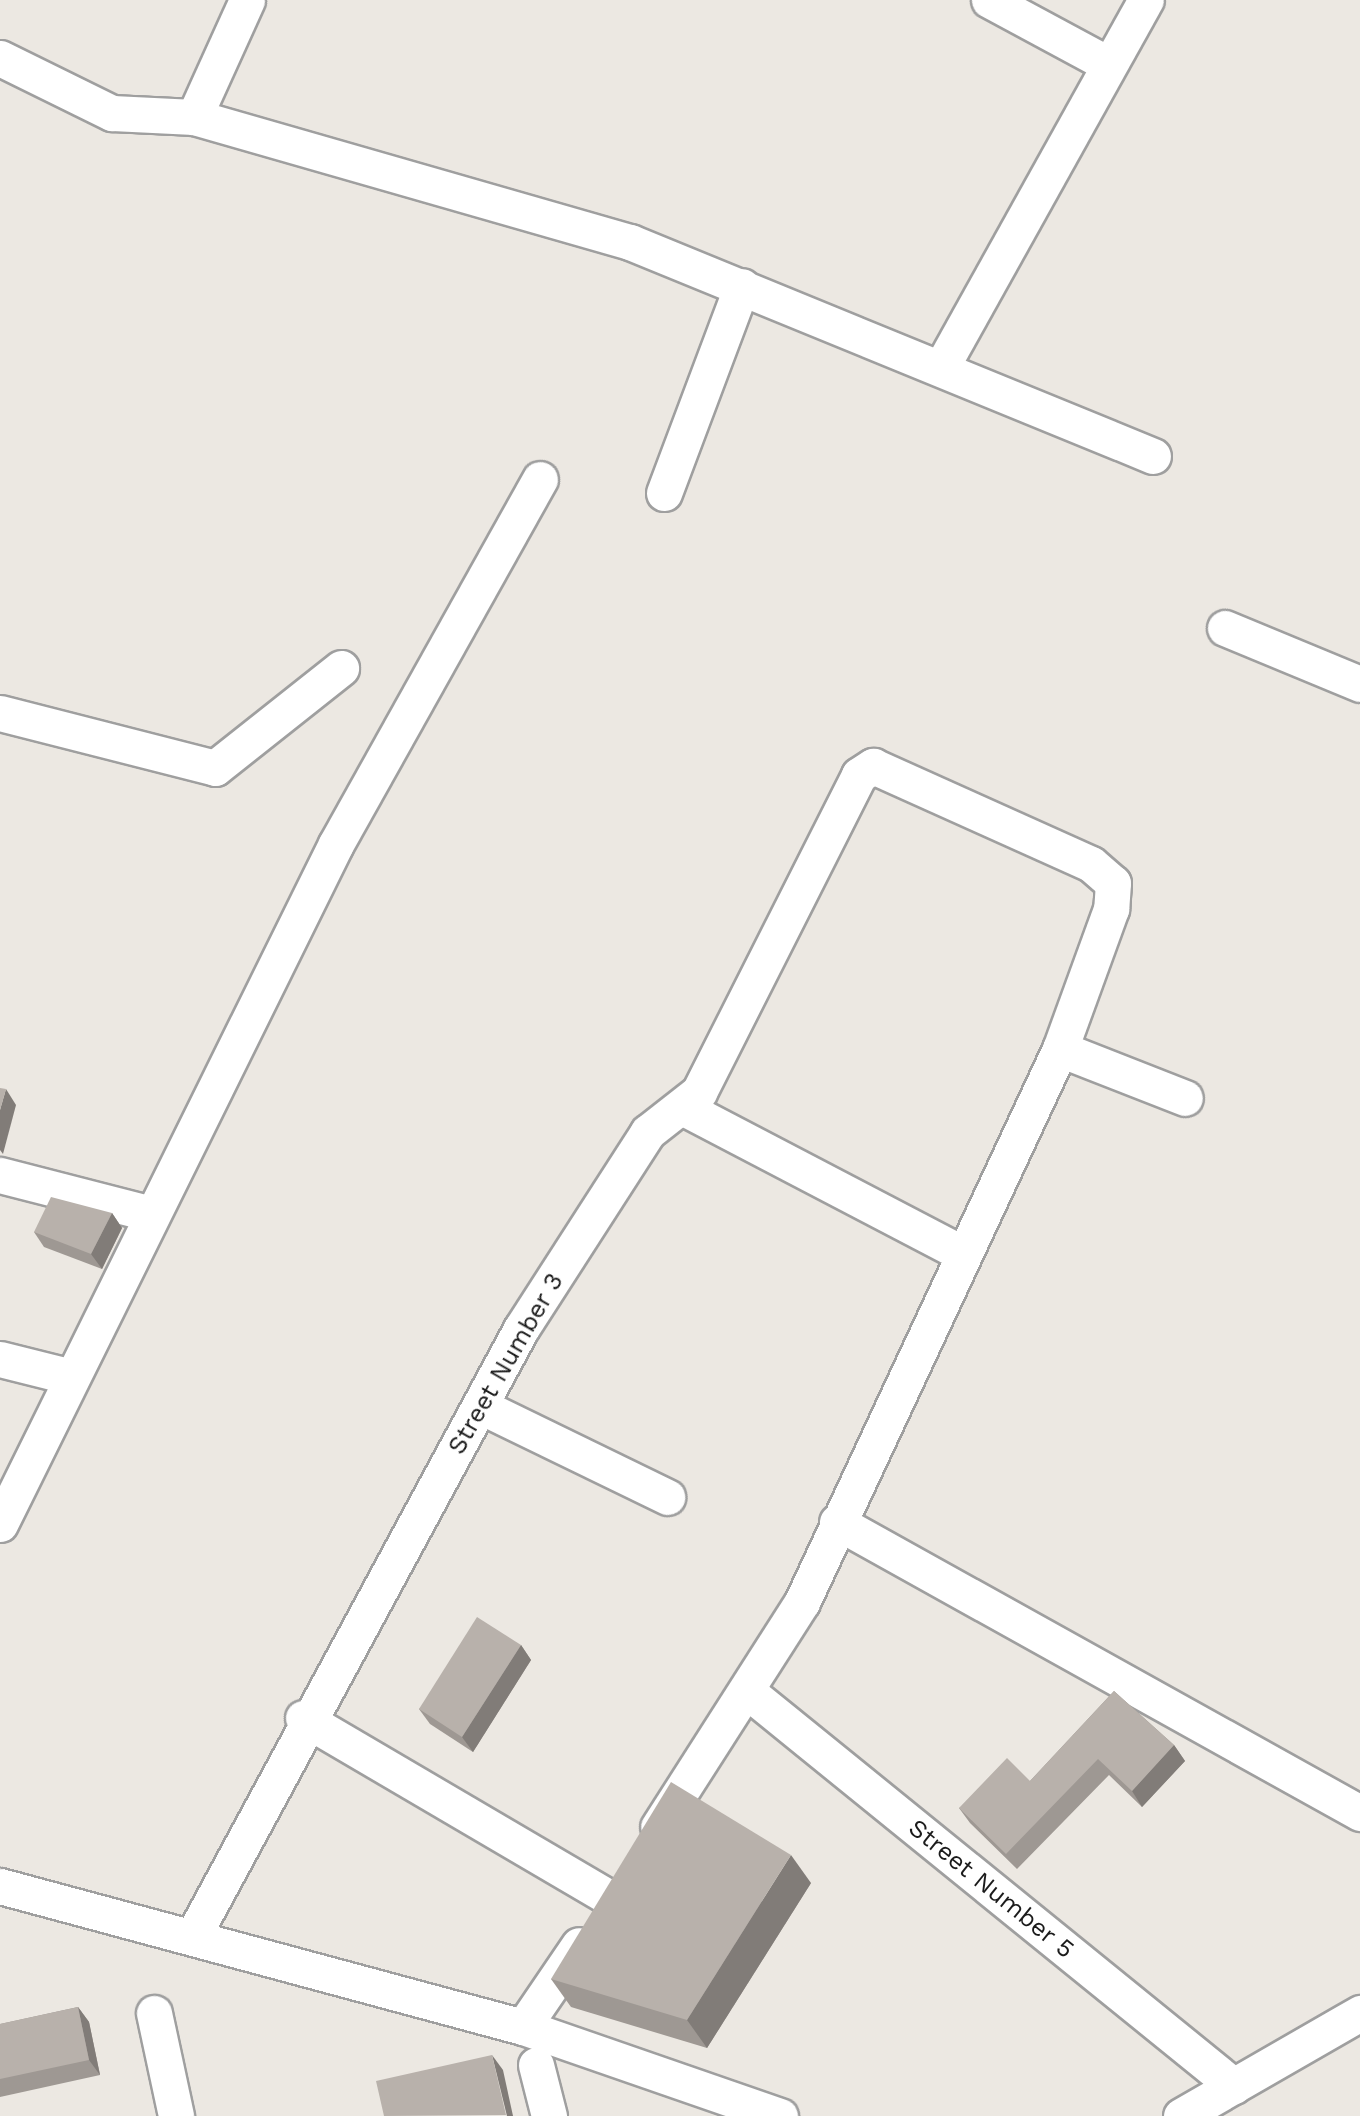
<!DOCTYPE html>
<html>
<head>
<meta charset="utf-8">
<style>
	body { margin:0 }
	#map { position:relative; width:1360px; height:2116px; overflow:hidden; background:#ece8e2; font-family:"Work Sans",sans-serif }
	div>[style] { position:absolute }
	.roads { filter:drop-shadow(2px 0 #9f9f9f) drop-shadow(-2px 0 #9f9f9f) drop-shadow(0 2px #9f9f9f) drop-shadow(0 -2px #9f9f9f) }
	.minor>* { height:35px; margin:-17.5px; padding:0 17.5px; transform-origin:17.5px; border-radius:17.5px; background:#fff }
	.wall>* { inset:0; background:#9e9893 }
	.shaded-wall>* { inset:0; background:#817c78 }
	.building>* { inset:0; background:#b8b1ab }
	span { translate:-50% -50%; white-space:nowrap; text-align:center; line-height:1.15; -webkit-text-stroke:10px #fff; paint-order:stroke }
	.street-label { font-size:25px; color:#1b1b1b }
</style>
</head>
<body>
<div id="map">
	<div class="roads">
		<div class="minor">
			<div style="left:989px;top:0;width:131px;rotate:28.3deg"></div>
			<div style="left:0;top:58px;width:125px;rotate:26.2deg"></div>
			<div style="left:112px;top:113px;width:82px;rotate:2.8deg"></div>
			<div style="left:194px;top:117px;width:454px;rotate:16deg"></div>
			<div style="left:630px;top:242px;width:565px;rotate:22.25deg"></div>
			<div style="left:194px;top:117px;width:128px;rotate:-65.6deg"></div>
			<div style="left:942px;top:366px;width:419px;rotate:-60.9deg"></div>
			<div style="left:664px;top:493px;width:221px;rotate:-69.4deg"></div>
			<div style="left:1225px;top:628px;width:146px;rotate:22.5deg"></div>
			<div style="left:0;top:713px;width:222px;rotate:14.3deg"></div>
			<div style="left:215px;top:768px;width:161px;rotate:-38.4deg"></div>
			<div style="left:1060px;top:1049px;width:134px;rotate:21.4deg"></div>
			<div style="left:686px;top:1109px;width:310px;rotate:27.6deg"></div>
			<div style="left:0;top:1175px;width:157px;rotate:14.4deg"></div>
			<div style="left:0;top:1359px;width:70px;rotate:14deg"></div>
			<div style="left:482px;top:1407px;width:206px;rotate:25.9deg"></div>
			<div style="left:837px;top:1522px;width:599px;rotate:29.09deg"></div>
			<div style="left:0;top:1524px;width:758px;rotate:-63.71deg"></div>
			<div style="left:336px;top:844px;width:418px;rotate:-60.8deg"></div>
			<div style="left:747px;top:1691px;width:627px;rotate:39.05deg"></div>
			<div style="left:303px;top:1718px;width:357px;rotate:30.4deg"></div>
			<div style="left:0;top:1886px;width:542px;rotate:15.09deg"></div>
			<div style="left:523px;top:2027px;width:272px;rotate:19.1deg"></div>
			<div style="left:194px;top:1934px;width:688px;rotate:-61.61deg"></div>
			<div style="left:521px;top:1329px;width:234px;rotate:-57.2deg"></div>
			<div style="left:648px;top:1132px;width:65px;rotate:-38.1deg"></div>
			<div style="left:699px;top:1092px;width:355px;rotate:-63.2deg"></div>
			<div style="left:859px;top:775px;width:17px;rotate:-33deg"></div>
			<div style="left:873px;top:766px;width:239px;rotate:24.2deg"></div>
			<div style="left:1091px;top:864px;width:29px;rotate:41deg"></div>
			<div style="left:1113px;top:883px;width:26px;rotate:94deg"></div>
			<div style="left:1111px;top:909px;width:149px;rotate:110deg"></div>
			<div style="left:1060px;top:1049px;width:610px;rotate:115.01deg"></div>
			<div style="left:802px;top:1602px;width:267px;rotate:122.6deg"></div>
			<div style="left:154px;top:2013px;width:105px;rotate:77.9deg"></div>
			<div style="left:523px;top:2027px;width:99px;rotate:-55.7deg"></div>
			<div style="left:536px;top:2065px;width:53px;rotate:75.7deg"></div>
			<div style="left:1181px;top:2116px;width:207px;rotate:-29.9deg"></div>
		</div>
	</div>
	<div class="wall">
		<div style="clip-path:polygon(112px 1213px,122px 1228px,102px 1269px,44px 1247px,34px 1232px)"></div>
		<div style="clip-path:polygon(521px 1645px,531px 1660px,473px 1752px,430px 1724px,419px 1709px)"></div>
		<div style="clip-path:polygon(1114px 1691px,1174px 1745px,1185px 1761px,1142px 1807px,1109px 1775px,1017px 1869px,970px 1823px,959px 1808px,1030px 1781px)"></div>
		<div style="clip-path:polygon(811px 1883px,707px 2048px,571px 2007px,551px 1979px)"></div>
		<div style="clip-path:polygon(78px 2007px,89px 2022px,100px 2075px,0 2097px,0 2024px)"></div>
	</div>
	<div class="shaded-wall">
		<div style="clip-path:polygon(6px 1089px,16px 1105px,3px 1154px,0 1150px,0 1110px)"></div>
		<div style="clip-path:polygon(112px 1213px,122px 1228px,102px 1269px,91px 1254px)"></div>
		<div style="clip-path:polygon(521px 1645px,531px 1660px,473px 1752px,462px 1737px)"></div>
		<div style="clip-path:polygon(1174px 1745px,1185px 1761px,1142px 1807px,1132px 1791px)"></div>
		<div style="clip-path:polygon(791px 1855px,811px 1883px,707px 2048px,687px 2020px)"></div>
		<div style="clip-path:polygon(78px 2007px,89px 2022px,100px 2075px,89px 2060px)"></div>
		<div style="clip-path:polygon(492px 2055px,503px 2070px,513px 2116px,507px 2116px)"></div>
	</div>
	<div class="building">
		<div style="clip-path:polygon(0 1088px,6px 1089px,0 1110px)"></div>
		<div style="clip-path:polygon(51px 1197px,112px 1213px,91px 1254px,34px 1232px)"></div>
		<div style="clip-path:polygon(477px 1617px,521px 1645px,462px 1737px,419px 1709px)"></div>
		<div style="clip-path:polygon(1114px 1691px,1174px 1745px,1132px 1791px,1098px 1759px,1006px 1854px,959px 1808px,1007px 1758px,1030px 1781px)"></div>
		<div style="clip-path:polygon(671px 1782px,791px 1855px,687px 2020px,551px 1979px)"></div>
		<div style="clip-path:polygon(78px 2007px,89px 2060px,0 2079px,0 2024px)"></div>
		<div style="clip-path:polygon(492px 2055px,506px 2115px,384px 2116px,376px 2081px)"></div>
	</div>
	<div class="street-label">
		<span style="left:506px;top:1364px;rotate:-60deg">Street Number 3</span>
		<span style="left:991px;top:1889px;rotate:39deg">Street Number 5</span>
	</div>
</div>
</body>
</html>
